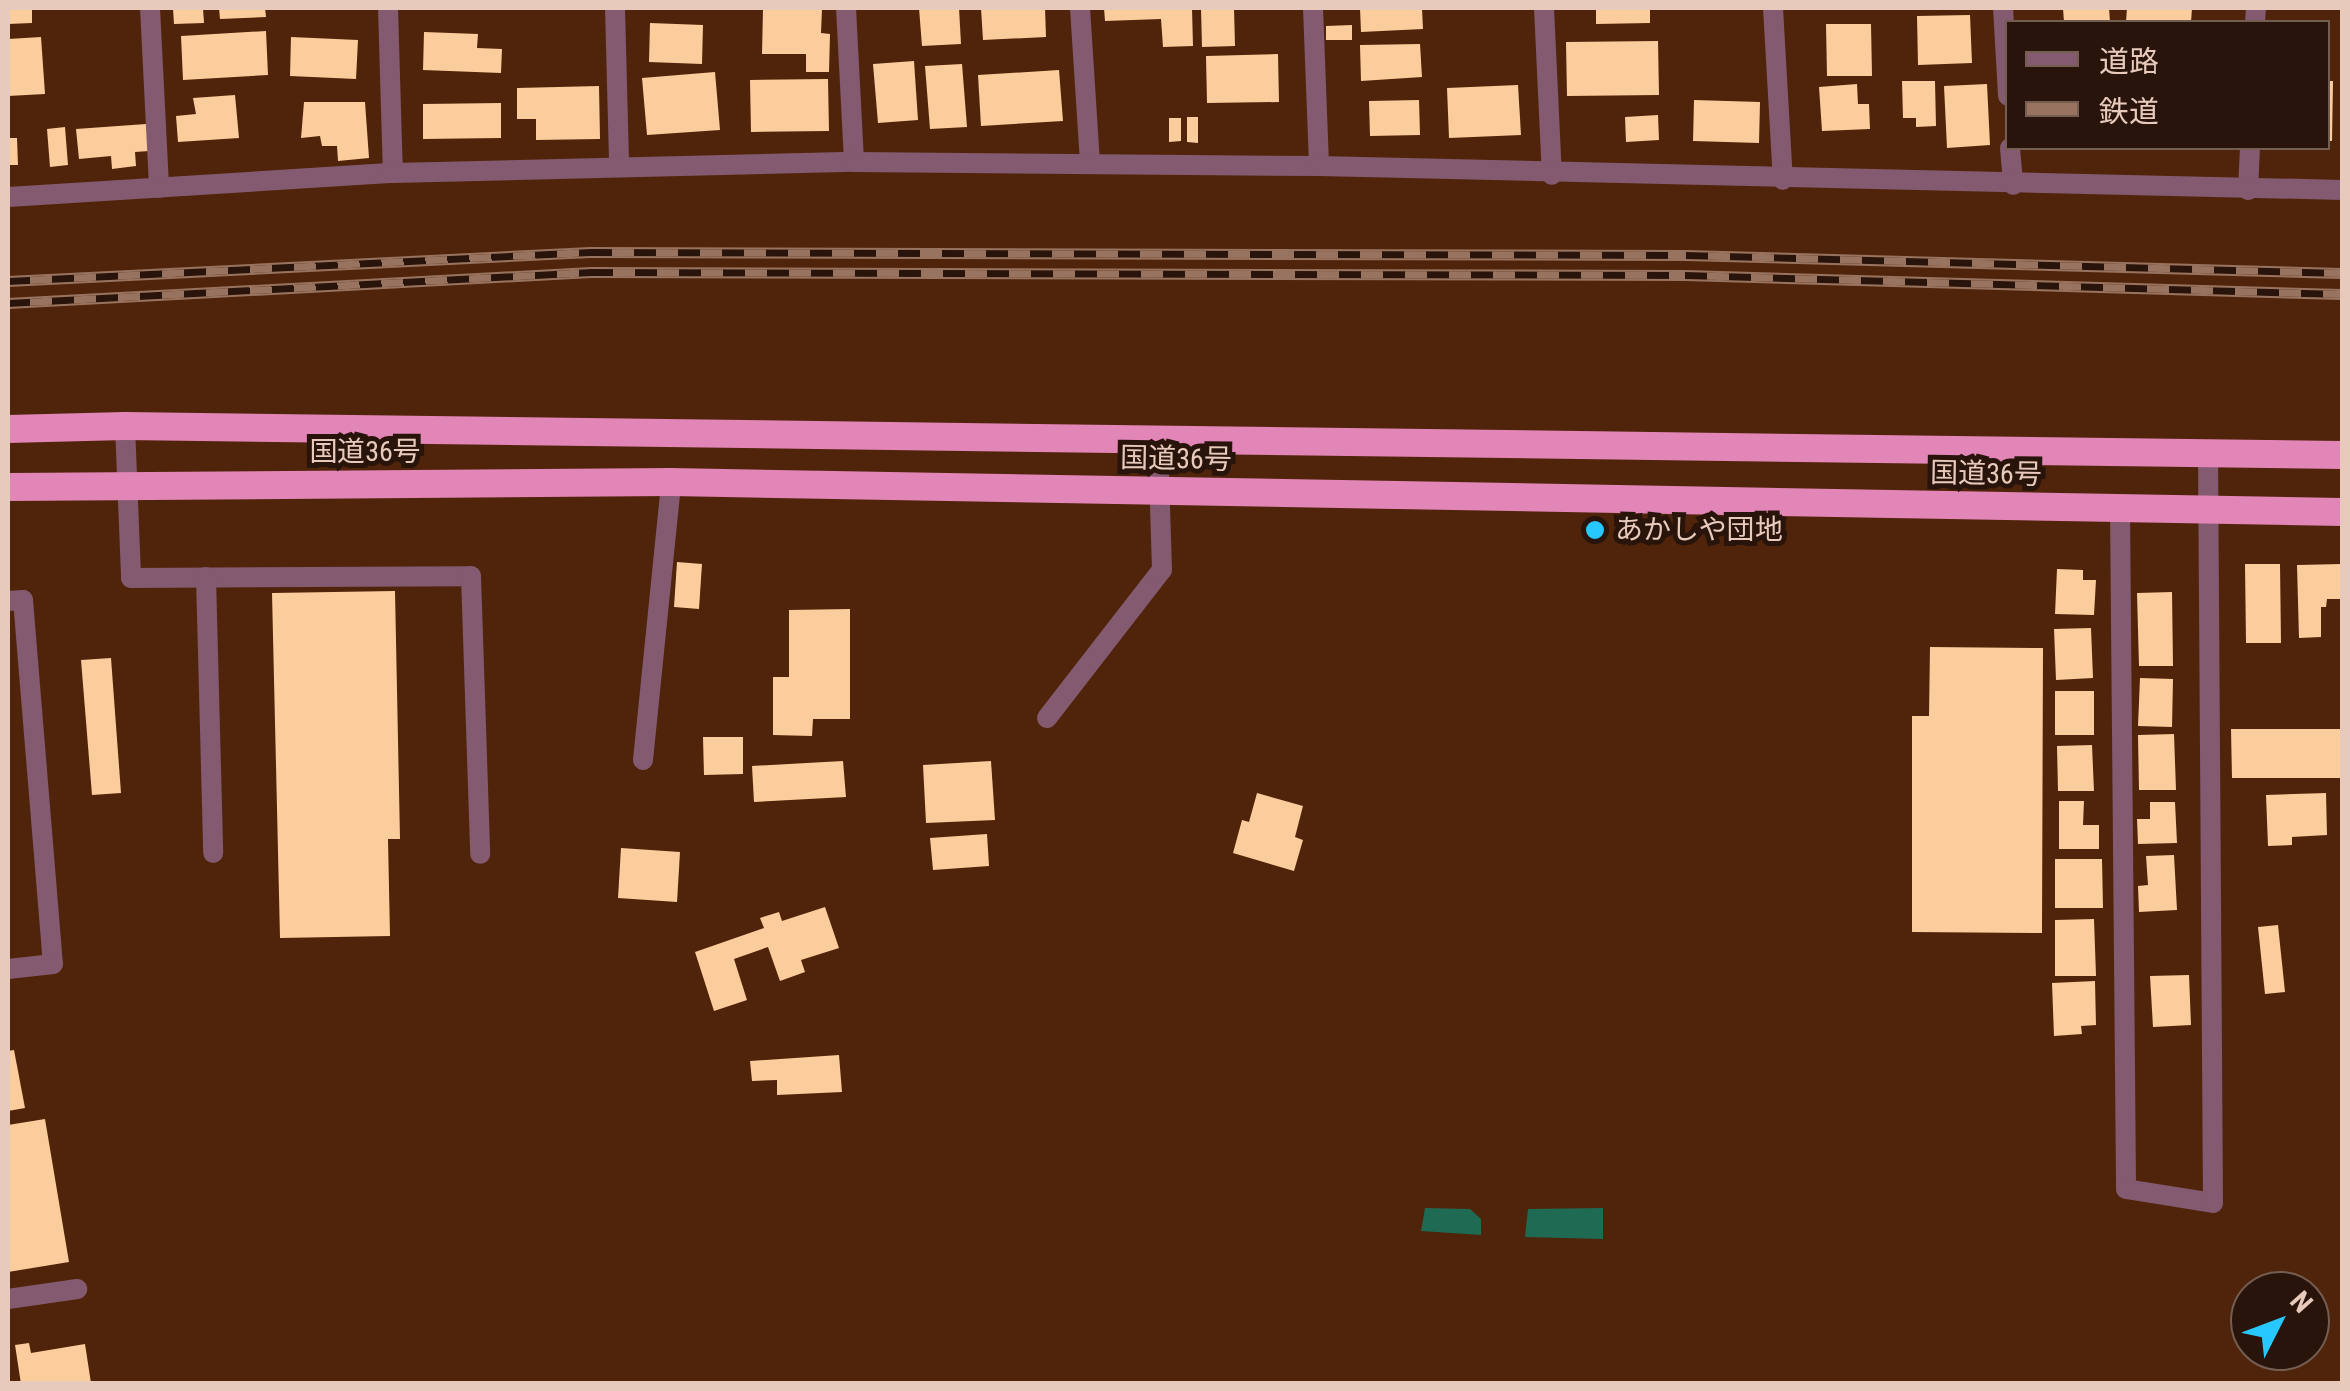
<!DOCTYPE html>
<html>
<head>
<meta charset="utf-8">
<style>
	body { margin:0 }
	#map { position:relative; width:2350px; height:1391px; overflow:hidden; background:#50240a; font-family:"Roboto Condensed","Noto Sans JP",sans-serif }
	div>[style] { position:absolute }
	.water>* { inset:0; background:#1f6a52 }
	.building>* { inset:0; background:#fccd9c }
	.service>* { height:20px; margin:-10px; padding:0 10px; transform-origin:10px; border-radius:10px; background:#835a6f }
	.minor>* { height:20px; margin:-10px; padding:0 10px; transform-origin:10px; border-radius:10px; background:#835a6f }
	.trunk>* { height:28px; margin:-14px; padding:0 14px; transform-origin:14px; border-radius:14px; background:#e285b7 }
	.rail>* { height:11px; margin-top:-5.5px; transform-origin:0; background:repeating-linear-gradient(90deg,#28140a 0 22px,#98735f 0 44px); box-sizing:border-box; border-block:2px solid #98735f }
	.dots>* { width:28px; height:28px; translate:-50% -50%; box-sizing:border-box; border:5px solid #28140a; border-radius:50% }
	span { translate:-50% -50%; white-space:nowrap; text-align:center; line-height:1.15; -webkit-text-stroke:10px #28140a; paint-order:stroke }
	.street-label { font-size:28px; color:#e7cabc }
	.poi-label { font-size:28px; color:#e7cabc }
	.left { translate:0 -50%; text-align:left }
	.frame { position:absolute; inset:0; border:10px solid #e7cabc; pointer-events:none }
	.legend { position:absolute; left:2005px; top:20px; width:325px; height:130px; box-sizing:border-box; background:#28140a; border:2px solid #745d51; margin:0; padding:12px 18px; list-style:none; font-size:30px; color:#e7cabc }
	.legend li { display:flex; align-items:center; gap:20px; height:50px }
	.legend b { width:50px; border:2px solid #745d51 }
	.north { position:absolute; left:2230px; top:1271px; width:100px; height:100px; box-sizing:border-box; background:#28140a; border:2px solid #745d51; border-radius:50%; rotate:48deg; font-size:28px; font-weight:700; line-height:40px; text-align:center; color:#e7cabc }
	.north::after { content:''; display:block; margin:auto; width:35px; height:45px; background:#27c8ff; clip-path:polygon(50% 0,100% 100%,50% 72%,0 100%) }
</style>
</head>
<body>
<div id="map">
	<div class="water">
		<div style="clip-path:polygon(1425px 1208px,1470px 1209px,1481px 1219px,1481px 1235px,1421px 1231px)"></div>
		<div style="clip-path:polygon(1603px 1208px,1603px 1239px,1525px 1237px,1528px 1209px)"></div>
	</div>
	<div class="building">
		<div style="clip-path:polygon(8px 8px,32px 8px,32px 23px,8px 24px)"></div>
		<div style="clip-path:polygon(173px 8px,203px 8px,204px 23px,174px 24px)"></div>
		<div style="clip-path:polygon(219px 8px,265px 8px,266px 17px,220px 19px)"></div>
		<div style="clip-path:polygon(763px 8px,822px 9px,821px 33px,830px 34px,829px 72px,806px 72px,806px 54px,762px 54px)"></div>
		<div style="clip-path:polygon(919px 8px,959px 8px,961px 44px,922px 46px)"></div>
		<div style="clip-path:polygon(981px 8px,1045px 8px,1046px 37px,983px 40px)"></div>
		<div style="clip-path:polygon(1104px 8px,1192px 8px,1193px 46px,1163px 47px,1161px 19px,1105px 21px)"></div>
		<div style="clip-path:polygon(1201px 8px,1234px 8px,1235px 46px,1202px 47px)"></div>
		<div style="clip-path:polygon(1360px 8px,1422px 8px,1423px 29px,1361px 32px)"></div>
		<div style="clip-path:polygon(1596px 8px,1650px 8px,1650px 23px,1596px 24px)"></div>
		<div style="clip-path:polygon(2063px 8px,2109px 8px,2110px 22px,2064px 22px)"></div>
		<div style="clip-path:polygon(2127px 8px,2192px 8px,2191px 22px,2126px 22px)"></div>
		<div style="clip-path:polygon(1970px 15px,1972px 63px,1918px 65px,1917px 16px)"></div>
		<div style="clip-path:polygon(650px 23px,703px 25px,702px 64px,649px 62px)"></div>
		<div style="clip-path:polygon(1826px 24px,1871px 24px,1872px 76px,1827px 76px)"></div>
		<div style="clip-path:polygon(1352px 25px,1352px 40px,1326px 40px,1326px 26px)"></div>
		<div style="clip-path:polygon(266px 31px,268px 75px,183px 80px,181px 36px)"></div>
		<div style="clip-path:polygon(424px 32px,478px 34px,477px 48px,502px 49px,501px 73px,423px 70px)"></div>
		<div style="clip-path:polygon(41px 37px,45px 94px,8px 96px,8px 39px)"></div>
		<div style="clip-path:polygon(291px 37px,358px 40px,356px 79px,290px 76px)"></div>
		<div style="clip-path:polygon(1658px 41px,1659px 95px,1567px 96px,1566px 42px)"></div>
		<div style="clip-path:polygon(1420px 44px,1422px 77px,1361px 81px,1360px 45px)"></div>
		<div style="clip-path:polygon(1278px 54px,1279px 102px,1207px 103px,1206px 56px)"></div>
		<div style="clip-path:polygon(914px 61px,918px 120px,878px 123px,873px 64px)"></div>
		<div style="clip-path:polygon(962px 64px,967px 127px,930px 129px,925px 66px)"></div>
		<div style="clip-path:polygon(1059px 70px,1063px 121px,981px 126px,978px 75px)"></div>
		<div style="clip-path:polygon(715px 72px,720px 130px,647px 135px,642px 78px)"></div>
		<div style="clip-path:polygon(828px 79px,829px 131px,751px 132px,750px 80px)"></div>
		<div style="clip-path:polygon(1902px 81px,1935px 81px,1936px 126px,1916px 127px,1916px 118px,1903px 118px)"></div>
		<div style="clip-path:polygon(2328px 81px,2333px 81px,2332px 141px,2328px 141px)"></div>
		<div style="clip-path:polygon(1857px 84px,1858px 104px,1869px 104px,1870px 129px,1822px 131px,1819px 87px)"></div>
		<div style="clip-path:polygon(1987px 84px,1990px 145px,1947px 148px,1944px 86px)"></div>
		<div style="clip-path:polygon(1518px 85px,1521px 135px,1449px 138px,1447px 88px)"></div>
		<div style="clip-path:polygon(599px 86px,600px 139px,536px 140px,536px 119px,517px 119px,517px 88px)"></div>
		<div style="clip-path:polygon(235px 95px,239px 138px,178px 142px,176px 116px,196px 114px,193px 98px)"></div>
		<div style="clip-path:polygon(1419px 100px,1420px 135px,1370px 136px,1369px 101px)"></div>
		<div style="clip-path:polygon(1694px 100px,1760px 102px,1759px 143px,1693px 141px)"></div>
		<div style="clip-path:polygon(304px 102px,365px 102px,369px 158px,338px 161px,337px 146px,322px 146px,320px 136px,301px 138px)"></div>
		<div style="clip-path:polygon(501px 103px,501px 138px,423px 139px,423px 104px)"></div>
		<div style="clip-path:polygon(1658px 115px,1659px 140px,1626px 142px,1625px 117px)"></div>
		<div style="clip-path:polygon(1187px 117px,1198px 117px,1198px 143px,1187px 142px)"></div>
		<div style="clip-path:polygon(1169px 118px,1181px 118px,1181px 141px,1169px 142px)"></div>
		<div style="clip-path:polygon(146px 124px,149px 151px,135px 152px,136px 166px,112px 169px,111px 156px,79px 159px,76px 129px)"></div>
		<div style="clip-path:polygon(65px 127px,68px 165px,50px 167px,47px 129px)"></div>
		<div style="clip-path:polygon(8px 138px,17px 138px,18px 165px,8px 165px)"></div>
		<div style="clip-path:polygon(677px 562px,702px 564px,699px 609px,674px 607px)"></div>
		<div style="clip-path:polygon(2245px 564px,2280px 564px,2281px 643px,2246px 643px)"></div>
		<div style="clip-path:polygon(2342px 564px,2342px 599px,2327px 599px,2326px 607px,2321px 607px,2321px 637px,2299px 638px,2297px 565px)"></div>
		<div style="clip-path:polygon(2057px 569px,2083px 570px,2083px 580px,2096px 580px,2094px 615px,2055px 614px)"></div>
		<div style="clip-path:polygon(395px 591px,400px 839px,388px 839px,390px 936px,280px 938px,272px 593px)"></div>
		<div style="clip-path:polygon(2172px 592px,2173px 666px,2139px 666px,2137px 593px)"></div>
		<div style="clip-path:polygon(850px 609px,850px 719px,813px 719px,812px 736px,773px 735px,773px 677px,789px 677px,789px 610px)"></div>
		<div style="clip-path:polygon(2091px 628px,2093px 678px,2056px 680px,2054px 629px)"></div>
		<div style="clip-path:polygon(1930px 647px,2043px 648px,2042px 933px,1912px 932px,1912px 716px,1929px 716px)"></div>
		<div style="clip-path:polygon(111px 658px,121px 793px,92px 795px,81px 660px)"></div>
		<div style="clip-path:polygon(2140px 678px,2173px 679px,2172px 727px,2138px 726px)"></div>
		<div style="clip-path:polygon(2055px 691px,2094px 691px,2094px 735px,2055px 735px)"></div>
		<div style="clip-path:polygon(2231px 729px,2342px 729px,2342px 778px,2232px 778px)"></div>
		<div style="clip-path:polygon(2174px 734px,2176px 790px,2139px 790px,2138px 735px)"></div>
		<div style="clip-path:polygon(703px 737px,743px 737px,743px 774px,704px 775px)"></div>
		<div style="clip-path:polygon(2092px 745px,2094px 791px,2058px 791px,2057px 746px)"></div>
		<div style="clip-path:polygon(843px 761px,846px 797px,754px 802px,752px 766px)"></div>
		<div style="clip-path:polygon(991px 761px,995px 820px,926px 823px,923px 765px)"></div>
		<div style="clip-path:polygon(1257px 793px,1303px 806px,1295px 837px,1303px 840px,1294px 871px,1233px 853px,1242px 820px,1249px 822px)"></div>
		<div style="clip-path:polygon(2326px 793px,2327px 835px,2292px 837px,2292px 845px,2268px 846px,2266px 795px)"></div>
		<div style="clip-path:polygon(2059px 801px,2084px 801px,2083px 825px,2099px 825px,2099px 849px,2059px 849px)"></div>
		<div style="clip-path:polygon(2150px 802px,2175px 802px,2177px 843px,2138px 844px,2137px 819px,2150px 819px)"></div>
		<div style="clip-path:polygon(987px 834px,989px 866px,933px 870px,930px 838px)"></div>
		<div style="clip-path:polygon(621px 848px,680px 852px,677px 902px,618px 898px)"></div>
		<div style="clip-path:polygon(2174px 855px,2177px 910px,2139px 912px,2138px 886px,2148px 885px,2146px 856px)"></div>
		<div style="clip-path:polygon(2055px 859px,2102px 859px,2103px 908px,2055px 908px)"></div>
		<div style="clip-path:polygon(825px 907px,839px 948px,801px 960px,805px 972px,780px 981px,768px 947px,734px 959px,747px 1000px,714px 1011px,695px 952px,764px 928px,760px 918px,779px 912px,782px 921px)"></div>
		<div style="clip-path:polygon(2094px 919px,2096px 976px,2055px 976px,2055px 920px)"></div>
		<div style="clip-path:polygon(2278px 925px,2285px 992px,2265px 994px,2258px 927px)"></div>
		<div style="clip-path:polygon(2189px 975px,2191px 1025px,2153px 1027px,2150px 976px)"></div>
		<div style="clip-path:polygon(2095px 981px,2096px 1025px,2081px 1026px,2082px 1034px,2054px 1036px,2052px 983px)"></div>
		<div style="clip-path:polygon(14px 1050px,25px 1108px,8px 1111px,8px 1051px)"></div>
		<div style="clip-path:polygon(839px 1055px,842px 1092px,777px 1095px,777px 1080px,752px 1081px,750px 1061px)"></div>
		<div style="clip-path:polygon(45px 1119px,69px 1262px,8px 1272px,8px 1125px)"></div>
		<div style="clip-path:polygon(29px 1343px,31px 1353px,85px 1344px,91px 1383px,21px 1384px,15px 1345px)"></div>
	</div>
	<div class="service">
		<div style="left:125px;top:426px;width:152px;rotate:87.7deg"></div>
		<div style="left:131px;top:578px;width:340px;rotate:-0.3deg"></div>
		<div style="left:471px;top:576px;width:278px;rotate:88.1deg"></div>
		<div style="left:206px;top:577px;width:276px;rotate:88.5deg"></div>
		<div style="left:8px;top:601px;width:15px;rotate:-4deg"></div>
		<div style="left:23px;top:600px;width:365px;rotate:85.3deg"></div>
		<div style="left:53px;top:964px;width:45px;rotate:173.7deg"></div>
		<div style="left:1047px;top:718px;width:187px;rotate:-52.2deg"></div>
		<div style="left:1162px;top:570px;width:129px;rotate:-91.8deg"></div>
		<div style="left:643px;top:760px;width:279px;rotate:-84.2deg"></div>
		<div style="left:8px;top:1299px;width:70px;rotate:-8.2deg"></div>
	</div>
	<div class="minor">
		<div style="left:150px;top:8px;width:180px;rotate:87.1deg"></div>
		<div style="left:388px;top:8px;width:165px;rotate:88.3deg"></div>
		<div style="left:615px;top:8px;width:157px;rotate:88.5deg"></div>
		<div style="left:846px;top:8px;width:154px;rotate:87deg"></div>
		<div style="left:1080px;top:8px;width:156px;rotate:86.3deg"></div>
		<div style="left:1313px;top:8px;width:158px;rotate:87.8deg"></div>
		<div style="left:1544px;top:8px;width:167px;rotate:87.3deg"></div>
		<div style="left:1773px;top:8px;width:172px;rotate:86.7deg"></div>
		<div style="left:2003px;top:8px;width:88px;rotate:86.7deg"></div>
		<div style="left:2255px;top:22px;width:14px;rotate:-86deg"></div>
		<div style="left:2010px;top:148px;width:37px;rotate:85deg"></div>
		<div style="left:2248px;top:190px;width:42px;rotate:-87.3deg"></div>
		<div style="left:8px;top:197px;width:386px;rotate:-3.6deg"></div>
		<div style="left:393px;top:173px;width:461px;rotate:-1.4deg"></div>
		<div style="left:854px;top:162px;width:465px;rotate:0.5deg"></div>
		<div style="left:1319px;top:166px;width:1023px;rotate:1.34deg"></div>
		<div style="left:2120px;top:509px;width:680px;rotate:89.49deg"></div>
		<div style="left:2126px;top:1189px;width:88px;rotate:9.1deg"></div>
		<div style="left:2213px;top:1203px;width:749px;rotate:-90.38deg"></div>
	</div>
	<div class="trunk">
		<div style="left:8px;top:429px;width:117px;rotate:-1.5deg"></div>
		<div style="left:125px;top:426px;width:2217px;rotate:0.75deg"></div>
		<div style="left:8px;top:487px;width:663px;rotate:-0.43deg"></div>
		<div style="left:671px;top:482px;width:1671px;rotate:1.03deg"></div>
	</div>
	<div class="rail">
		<div style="left:8px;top:281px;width:583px;rotate:-2.85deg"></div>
		<div style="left:590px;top:252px;width:1096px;rotate:0.16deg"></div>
		<div style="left:1686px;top:255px;width:656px;rotate:1.57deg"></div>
		<div style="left:8px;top:303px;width:584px;rotate:-3.04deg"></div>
		<div style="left:591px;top:272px;width:1094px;rotate:0.16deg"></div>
		<div style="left:1685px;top:275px;width:657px;rotate:1.66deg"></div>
	</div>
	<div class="dots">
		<div style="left:1595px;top:530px;background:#27c8ff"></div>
	</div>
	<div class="street-label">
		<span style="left:365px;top:452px">国道36号</span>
		<span style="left:1176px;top:459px;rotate:1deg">国道36号</span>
		<span style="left:1986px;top:474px;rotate:1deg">国道36号</span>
	</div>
	<div class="poi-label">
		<span class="left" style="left:1615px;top:530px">あかしや団地</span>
	</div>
	<div class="frame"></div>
	<ul class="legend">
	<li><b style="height:12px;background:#835a6f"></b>道路</li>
	<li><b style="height:12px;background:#98735f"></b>鉄道</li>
	</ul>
	<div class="north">N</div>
</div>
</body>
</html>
